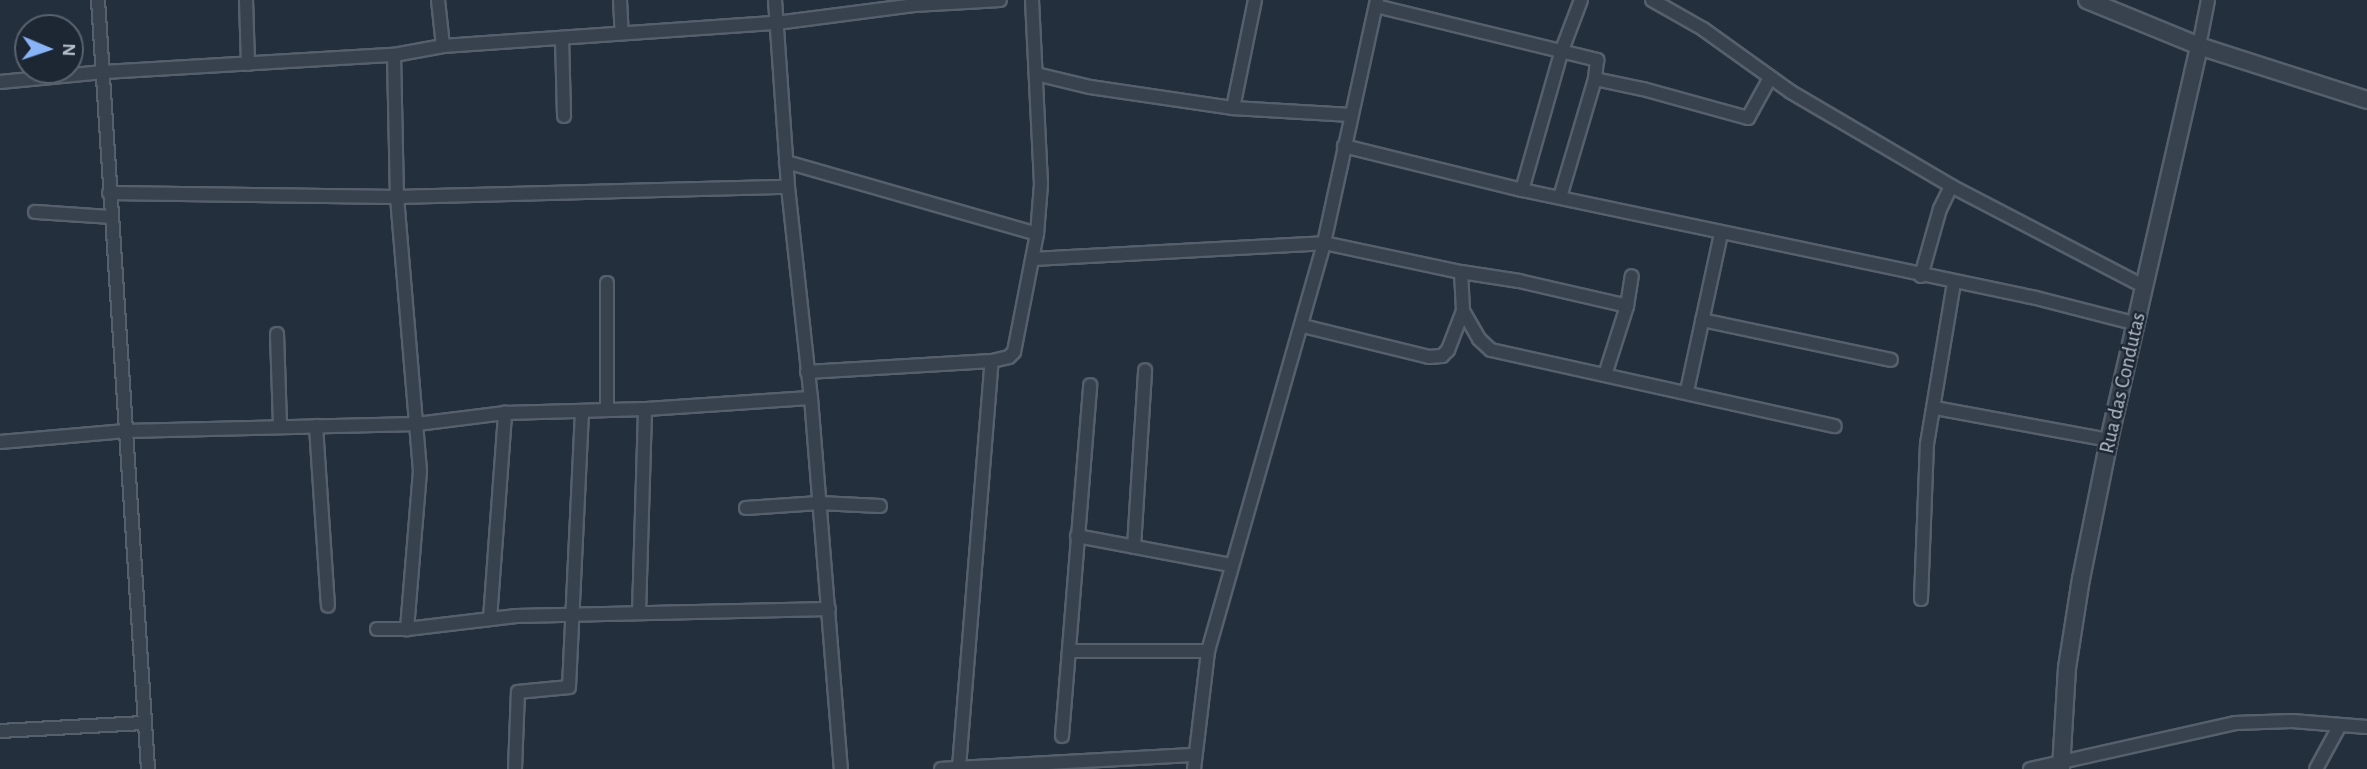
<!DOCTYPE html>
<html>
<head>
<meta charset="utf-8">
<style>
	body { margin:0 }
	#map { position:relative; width:2367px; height:769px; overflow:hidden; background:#242f3e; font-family:"Alegreya Sans",sans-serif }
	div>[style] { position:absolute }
	.roads { filter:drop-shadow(2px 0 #565f6c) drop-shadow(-2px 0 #565f6c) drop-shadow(0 2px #565f6c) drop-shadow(0 -2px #565f6c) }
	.minor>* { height:12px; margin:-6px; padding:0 6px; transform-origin:6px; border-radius:6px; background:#38414e }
	.tertiary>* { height:16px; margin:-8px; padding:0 8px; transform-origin:8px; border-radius:8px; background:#38414e }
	span { translate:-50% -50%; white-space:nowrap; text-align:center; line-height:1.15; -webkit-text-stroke:5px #1d2633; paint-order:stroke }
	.street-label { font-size:21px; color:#b4bcc9 }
	.north { position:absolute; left:14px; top:14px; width:70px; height:70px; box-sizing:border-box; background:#1d2633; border:2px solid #59626f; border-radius:50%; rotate:92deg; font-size:19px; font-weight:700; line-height:28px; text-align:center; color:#b4bcc9 }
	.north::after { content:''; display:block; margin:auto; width:24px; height:32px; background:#8ab4f8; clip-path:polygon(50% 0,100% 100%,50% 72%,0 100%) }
</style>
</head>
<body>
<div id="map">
	<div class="roads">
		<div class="minor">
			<div style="left:98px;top:0;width:771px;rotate:86.28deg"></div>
			<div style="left:246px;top:0;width:64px;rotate:88.2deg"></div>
			<div style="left:438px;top:0;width:46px;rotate:83.8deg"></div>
			<div style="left:620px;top:0;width:33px;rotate:87deg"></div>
			<div style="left:775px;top:0;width:187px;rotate:86deg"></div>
			<div style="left:788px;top:187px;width:212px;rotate:83.8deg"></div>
			<div style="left:811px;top:398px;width:372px;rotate:85.4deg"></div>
			<div style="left:1652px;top:0;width:59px;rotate:29.6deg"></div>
			<div style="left:1703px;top:29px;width:108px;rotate:35.6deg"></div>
			<div style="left:1791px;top:92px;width:186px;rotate:30.4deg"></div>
			<div style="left:1951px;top:186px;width:219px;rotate:27.5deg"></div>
			<div style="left:1376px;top:6px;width:228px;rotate:13.7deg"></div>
			<div style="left:1597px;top:60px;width:19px;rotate:96deg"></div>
			<div style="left:1595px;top:79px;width:123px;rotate:106.5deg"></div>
			<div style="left:562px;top:38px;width:78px;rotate:88.5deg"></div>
			<div style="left:2199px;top:46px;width:47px;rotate:-78.9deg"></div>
			<div style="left:394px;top:55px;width:142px;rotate:88.8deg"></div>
			<div style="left:397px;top:197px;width:275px;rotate:85.2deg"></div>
			<div style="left:420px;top:471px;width:159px;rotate:94.7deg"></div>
			<div style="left:1036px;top:74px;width:56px;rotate:13.5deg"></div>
			<div style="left:1090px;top:87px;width:145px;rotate:8.4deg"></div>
			<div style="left:1233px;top:108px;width:118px;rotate:3.4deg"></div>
			<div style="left:1595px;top:79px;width:49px;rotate:11.8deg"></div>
			<div style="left:1643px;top:89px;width:109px;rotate:15.4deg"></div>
			<div style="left:1748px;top:118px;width:46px;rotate:-61.2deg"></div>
			<div style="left:0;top:82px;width:104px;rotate:-5.5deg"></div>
			<div style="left:104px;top:72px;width:290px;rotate:-3.4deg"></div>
			<div style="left:394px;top:55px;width:50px;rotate:-10.4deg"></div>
			<div style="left:443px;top:46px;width:334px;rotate:-4deg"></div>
			<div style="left:776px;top:23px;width:139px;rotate:-7.4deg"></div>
			<div style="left:914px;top:5px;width:86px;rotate:-3.3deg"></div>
			<div style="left:1233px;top:108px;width:110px;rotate:-78.5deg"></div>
			<div style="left:1344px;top:146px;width:183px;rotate:13.9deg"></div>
			<div style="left:1522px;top:190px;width:525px;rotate:11.87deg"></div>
			<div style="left:2036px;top:298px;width:104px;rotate:14.4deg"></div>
			<div style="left:786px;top:162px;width:261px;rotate:16deg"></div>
			<div style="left:1522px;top:190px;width:146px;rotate:-74.1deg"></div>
			<div style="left:1562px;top:50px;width:53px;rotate:-69.2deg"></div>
			<div style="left:109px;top:193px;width:288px;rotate:0.8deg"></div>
			<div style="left:397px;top:197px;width:391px;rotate:-1.5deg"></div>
			<div style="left:35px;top:212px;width:75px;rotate:3.8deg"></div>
			<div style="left:1033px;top:259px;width:291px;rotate:-3.1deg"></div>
			<div style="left:1324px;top:243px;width:140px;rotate:12deg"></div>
			<div style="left:1461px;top:272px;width:59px;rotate:8.8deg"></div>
			<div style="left:1519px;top:281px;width:111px;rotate:13deg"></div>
			<div style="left:1461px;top:272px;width:39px;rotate:87deg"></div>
			<div style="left:1463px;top:311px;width:32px;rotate:60deg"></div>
			<div style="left:1479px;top:339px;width:16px;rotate:43deg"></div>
			<div style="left:1491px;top:350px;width:352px;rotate:12.5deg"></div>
			<div style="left:1921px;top:276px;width:70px;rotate:-74.2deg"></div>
			<div style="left:1940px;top:209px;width:25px;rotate:-64deg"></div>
			<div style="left:1702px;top:320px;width:193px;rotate:11.9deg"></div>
			<div style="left:1303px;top:326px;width:130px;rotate:13.8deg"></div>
			<div style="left:1429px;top:357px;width:13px;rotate:-4deg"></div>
			<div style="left:1442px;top:356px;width:8px;rotate:-45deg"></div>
			<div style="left:1448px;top:350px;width:42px;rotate:-69deg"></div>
			<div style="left:277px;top:334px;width:92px;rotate:88.1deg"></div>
			<div style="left:807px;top:372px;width:185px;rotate:-3.4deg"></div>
			<div style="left:992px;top:361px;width:17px;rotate:-13deg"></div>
			<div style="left:1009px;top:357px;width:7px;rotate:-45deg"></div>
			<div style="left:1014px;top:352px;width:120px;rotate:-79deg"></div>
			<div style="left:1037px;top:234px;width:50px;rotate:-85.4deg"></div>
			<div style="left:1041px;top:184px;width:184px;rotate:-92.8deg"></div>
			<div style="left:1605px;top:375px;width:72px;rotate:-72.3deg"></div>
			<div style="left:1627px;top:306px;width:30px;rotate:-81deg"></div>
			<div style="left:1687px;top:391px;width:161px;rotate:-77.8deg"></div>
			<div style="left:1935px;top:408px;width:177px;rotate:10.4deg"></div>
			<div style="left:607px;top:409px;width:126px;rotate:-90deg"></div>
			<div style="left:316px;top:426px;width:180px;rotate:86.2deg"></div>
			<div style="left:0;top:442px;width:126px;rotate:-5deg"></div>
			<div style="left:126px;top:431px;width:291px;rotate:-1.4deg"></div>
			<div style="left:417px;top:424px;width:89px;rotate:-7.1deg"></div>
			<div style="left:505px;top:413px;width:140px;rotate:-1.6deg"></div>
			<div style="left:645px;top:409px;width:166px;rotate:-3.8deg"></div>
			<div style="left:746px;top:508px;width:73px;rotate:-3.9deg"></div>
			<div style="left:819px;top:503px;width:61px;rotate:2.8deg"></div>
			<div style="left:1077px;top:536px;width:157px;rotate:10.7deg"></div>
			<div style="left:1134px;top:547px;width:177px;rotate:-86.4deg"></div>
			<div style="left:1921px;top:599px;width:155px;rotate:-87.8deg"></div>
			<div style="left:1927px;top:444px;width:163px;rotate:-80.5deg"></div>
			<div style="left:639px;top:613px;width:204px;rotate:-88.3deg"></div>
			<div style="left:490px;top:619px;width:207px;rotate:-85.8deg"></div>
			<div style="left:377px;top:629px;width:30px"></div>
			<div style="left:407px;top:629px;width:110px;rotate:-6.8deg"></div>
			<div style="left:516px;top:616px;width:313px;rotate:-1.3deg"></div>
			<div style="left:1069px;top:651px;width:139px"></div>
			<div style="left:0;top:731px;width:145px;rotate:-3.2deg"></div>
			<div style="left:1062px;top:736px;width:352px;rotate:-85.4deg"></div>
			<div style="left:959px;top:767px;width:407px;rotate:-85.4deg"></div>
			<div style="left:515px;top:769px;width:77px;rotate:-87.8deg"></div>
			<div style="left:518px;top:692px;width:51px;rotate:-5.6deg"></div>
			<div style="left:569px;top:687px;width:276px;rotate:-87.3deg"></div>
			<div style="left:941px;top:769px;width:254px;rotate:-3.2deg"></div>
			<div style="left:1194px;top:769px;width:119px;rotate:-83.2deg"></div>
			<div style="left:1208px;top:651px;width:424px;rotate:-74.1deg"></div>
			<div style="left:1324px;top:243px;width:249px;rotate:-77.7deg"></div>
			<div style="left:2030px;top:769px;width:210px;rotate:-12.6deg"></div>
			<div style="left:2235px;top:723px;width:57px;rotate:-2deg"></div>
			<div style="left:2292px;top:721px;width:75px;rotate:4.6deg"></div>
			<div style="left:2316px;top:769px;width:50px;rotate:-61.4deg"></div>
		</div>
		<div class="tertiary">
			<div style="left:2087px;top:0;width:121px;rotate:22.3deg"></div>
			<div style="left:2199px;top:46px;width:176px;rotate:17.8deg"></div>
			<div style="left:2061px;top:769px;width:101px;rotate:-86.6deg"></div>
			<div style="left:2067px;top:668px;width:90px;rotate:-81.1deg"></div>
			<div style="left:2081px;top:579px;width:142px;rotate:-78.6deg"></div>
			<div style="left:2109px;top:440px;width:404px;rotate:-77.1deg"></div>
		</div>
	</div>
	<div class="street-label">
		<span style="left:2123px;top:383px;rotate:-77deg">Rua das Condutas</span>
	</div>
	<div class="north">N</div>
</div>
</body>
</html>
